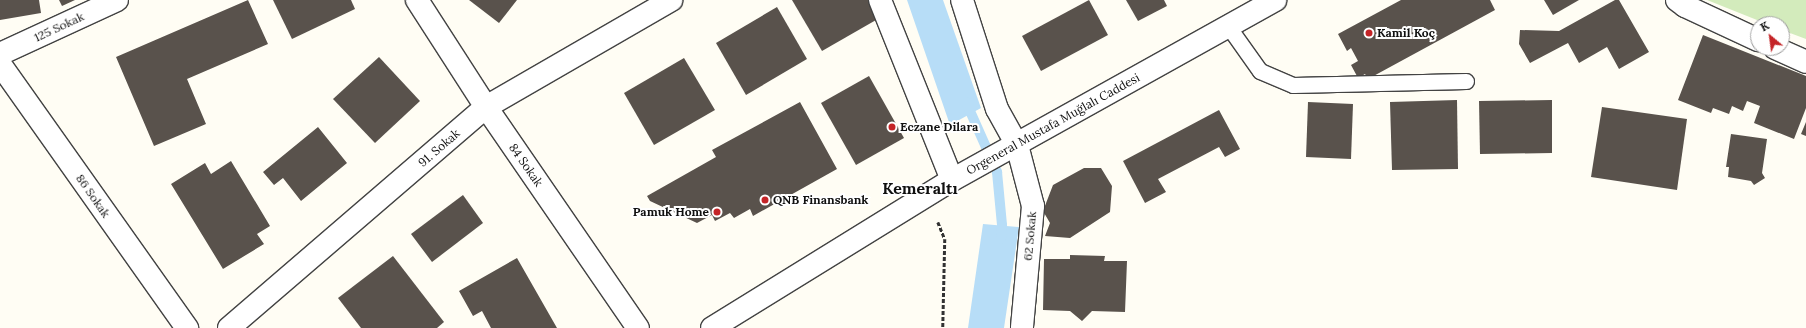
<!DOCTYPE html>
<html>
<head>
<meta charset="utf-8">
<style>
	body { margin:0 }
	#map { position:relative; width:1806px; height:328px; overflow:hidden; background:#fffdf4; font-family:Lora,serif }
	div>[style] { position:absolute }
	.green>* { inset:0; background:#d3ebbc }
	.water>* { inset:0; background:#b7ddf7 }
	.stream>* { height:10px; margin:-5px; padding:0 5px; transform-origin:5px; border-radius:5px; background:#b7ddf7 }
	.building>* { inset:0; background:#59524c }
	.path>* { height:2.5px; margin-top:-1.25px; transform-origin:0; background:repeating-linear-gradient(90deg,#323232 0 4px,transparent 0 6px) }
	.roads { filter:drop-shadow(1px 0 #434343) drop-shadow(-1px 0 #434343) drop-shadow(0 1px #434343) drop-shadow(0 -1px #434343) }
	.service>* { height:15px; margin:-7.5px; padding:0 7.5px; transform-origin:7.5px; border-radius:7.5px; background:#fff }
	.minor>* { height:22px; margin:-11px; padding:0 11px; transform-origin:11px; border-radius:11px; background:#fff }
	.tertiary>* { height:22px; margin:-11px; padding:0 11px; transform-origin:11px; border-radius:11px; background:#fff }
	.dots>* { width:11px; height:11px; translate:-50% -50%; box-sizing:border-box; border:2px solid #fff; border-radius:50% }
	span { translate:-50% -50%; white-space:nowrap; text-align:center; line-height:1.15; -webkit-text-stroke:4px #fff; paint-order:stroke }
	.street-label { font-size:12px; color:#101010 }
	.poi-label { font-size:12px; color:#101010; font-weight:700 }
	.left { translate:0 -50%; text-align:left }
	.right { translate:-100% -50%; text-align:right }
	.district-label { font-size:16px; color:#101010; font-weight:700 }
	.north { position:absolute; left:1750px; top:16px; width:40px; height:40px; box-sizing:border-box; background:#fff; border:1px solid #9f9f9f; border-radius:50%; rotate:331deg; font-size:11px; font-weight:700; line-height:16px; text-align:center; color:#101010 }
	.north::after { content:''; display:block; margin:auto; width:14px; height:18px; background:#c42427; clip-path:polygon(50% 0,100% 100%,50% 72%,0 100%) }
</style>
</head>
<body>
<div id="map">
	<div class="green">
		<div style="clip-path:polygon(1707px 0,1806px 0,1806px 39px,1782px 30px,1782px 24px,1767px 24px)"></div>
	</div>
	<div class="water">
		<div style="clip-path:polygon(907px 0,943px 0,981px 108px,950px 125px)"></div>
		<div style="clip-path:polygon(983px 224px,1019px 227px,1004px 328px,968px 328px)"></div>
	</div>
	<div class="stream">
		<div style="left:966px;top:102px;width:77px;rotate:66.1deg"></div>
		<div style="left:997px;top:172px;width:53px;rotate:84.6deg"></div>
		<div style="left:1002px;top:225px;width:14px;rotate:94deg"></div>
	</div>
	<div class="building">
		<div style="clip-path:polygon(0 0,39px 0,41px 13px,0 20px)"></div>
		<div style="clip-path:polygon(59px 0,75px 0,62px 6px)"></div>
		<div style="clip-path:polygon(248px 0,268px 44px,187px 79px,206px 124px,154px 146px,116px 57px)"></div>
		<div style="clip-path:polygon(273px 0,351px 0,355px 9px,292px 39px)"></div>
		<div style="clip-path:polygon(469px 0,517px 0,499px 23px)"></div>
		<div style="clip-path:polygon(792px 0,874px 0,883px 16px,822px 51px)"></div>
		<div style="clip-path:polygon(1089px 0,1108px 35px,1041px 71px,1022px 36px)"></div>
		<div style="clip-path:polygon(1126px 0,1164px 0,1167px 6px,1138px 21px)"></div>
		<div style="clip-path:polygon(1401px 0,1490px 0,1495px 10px,1368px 79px,1365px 74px,1358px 78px,1351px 65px,1358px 61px,1351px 48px,1347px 51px,1338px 34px)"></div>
		<div style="clip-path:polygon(1544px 0,1579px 0,1553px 15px)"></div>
		<div style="clip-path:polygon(1615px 0,1619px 0,1649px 52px,1619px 69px,1607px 47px,1579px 63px,1568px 43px,1530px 63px,1519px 44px,1520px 30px,1559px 31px)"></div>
		<div style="clip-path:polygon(777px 7px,807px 59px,746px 95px,716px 43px)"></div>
		<div style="clip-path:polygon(1703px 35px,1806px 76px,1806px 108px,1794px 139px,1754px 123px,1760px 106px,1747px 101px,1743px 111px,1732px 106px,1729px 114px,1713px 108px,1711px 113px,1678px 100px)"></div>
		<div style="clip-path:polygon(379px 57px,420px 101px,375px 143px,333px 99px)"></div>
		<div style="clip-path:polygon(684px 58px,715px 110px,654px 145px,624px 93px)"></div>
		<div style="clip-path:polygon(869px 76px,904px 138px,856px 165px,821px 103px)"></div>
		<div style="clip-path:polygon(1457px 100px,1458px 169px,1392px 170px,1390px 102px)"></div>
		<div style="clip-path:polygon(1552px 100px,1552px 153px,1480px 154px,1479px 101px)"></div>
		<div style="clip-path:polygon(800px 102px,837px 169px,753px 216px,750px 209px,734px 218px,730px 213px,715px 221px,712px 215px,697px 223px,650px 201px,647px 196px,716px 157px,712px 150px)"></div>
		<div style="clip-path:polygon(1308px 102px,1353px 104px,1351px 159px,1306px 157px)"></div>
		<div style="clip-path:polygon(1602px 107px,1687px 119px,1677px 190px,1591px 177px)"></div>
		<div style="clip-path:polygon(1219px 110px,1240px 149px,1225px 157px,1219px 147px,1158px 179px,1166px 192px,1145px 203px,1123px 161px)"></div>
		<div style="clip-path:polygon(1806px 122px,1806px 136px,1801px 134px)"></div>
		<div style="clip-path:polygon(318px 127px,347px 163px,301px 201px,283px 178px,274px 185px,263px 172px)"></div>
		<div style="clip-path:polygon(1731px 134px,1767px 139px,1762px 173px,1765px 178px,1754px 185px,1751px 181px,1728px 177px,1729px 167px,1726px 167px)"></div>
		<div style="clip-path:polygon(231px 161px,270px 226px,257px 234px,264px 244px,223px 269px,171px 184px,205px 163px,211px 174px)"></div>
		<div style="clip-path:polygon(1084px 168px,1101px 168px,1112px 186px,1110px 212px,1070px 238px,1045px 236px,1050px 223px,1043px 211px,1053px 185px)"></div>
		<div style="clip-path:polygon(463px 195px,483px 223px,432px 262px,411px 234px)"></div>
		<div style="clip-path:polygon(1070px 255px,1105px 256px,1104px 261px,1127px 261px,1125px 312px,1092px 311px,1082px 321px,1070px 311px,1043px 310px,1044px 259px,1070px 259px)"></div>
		<div style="clip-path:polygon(393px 256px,444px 322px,437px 328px,361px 328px,338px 298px)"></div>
		<div style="clip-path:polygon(517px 258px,557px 328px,491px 328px,482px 311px,473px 316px,459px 291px)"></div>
	</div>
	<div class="path">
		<div style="left:938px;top:222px;width:18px;rotate:68deg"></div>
		<div style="left:945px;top:239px;width:89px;rotate:91.3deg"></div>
	</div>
	<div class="roads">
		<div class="service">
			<div style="left:1228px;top:26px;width:55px;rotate:54.6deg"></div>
			<div style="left:1260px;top:71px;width:36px;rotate:23deg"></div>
			<div style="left:1293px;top:85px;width:173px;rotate:-1.3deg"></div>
		</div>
		<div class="minor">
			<div style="left:417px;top:0;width:127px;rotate:57.2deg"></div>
			<div style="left:486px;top:107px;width:268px;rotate:55.5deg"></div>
			<div style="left:880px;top:0;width:194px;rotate:68.2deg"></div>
			<div style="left:962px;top:0;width:114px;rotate:72.2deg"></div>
			<div style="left:997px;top:109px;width:41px;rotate:60.9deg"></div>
			<div style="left:1017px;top:145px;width:63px;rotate:75.3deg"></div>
			<div style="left:1033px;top:206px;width:122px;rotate:95.2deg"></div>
			<div style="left:1677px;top:0;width:10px;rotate:37deg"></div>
			<div style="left:1685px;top:6px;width:81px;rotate:25deg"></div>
			<div style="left:1775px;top:48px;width:34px;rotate:24deg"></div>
			<div style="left:0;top:54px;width:129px;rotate:-24.8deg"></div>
			<div style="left:0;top:64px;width:324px;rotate:54.7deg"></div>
			<div style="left:229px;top:328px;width:339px;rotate:-40.7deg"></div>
			<div style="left:486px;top:107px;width:214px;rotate:-30deg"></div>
		</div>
		<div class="tertiary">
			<div style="left:712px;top:328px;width:282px;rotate:-31.7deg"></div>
			<div style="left:952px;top:180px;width:370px;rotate:-29.1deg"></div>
		</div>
	</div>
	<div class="dots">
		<div style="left:1369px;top:33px;background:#c42427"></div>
		<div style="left:892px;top:127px;background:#c42427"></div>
		<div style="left:765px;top:200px;background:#c42427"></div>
		<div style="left:717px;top:212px;background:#c42427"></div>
	</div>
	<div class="street-label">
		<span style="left:59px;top:27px;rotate:-25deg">125 Sokak</span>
		<span style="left:1053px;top:124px;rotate:-29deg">Orgeneral Mustafa Muğlalı Caddesi</span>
		<span style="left:439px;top:148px;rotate:-41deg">91. Sokak</span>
		<span style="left:526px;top:165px;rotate:55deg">84 Sokak</span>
		<span style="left:93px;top:196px;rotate:55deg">86 Sokak</span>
		<span style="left:1030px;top:236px;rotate:-85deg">62 Sokak</span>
	</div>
	<div class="poi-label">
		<span class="left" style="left:1377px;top:33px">Kamil Koç</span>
		<span class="left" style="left:900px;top:127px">Eczane Dilara</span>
		<span class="left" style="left:773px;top:200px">QNB Finansbank</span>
		<span class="right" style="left:709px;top:212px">Pamuk Home</span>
	</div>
	<div class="district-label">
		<span style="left:920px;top:188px">Kemeraltı</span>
	</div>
	<div class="north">K</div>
</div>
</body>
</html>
